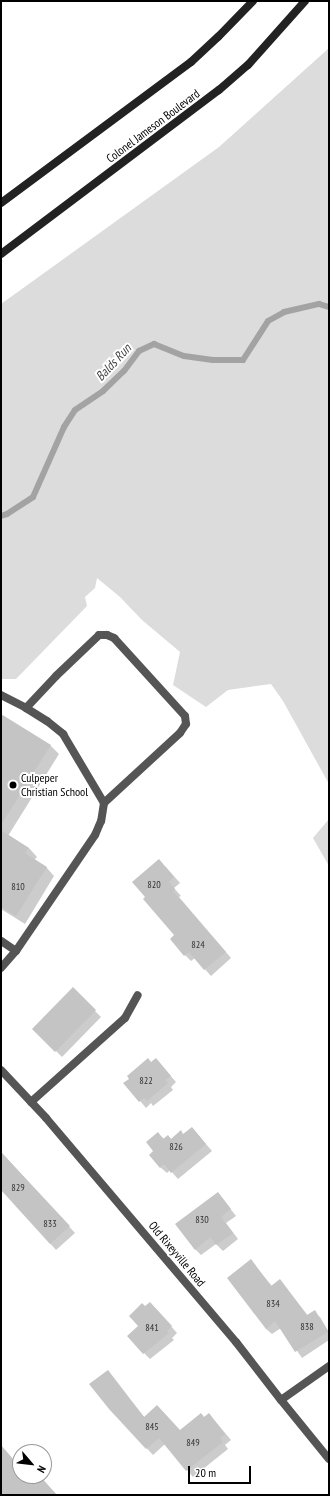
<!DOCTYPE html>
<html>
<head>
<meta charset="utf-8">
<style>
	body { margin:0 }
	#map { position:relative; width:330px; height:1496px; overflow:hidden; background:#fff; font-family:"PT Sans Narrow",sans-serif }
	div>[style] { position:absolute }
	.green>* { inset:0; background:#dcdcdc }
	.shadow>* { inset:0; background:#0003 }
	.stream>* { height:6px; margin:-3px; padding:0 3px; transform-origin:3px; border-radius:3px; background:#a3a3a3 }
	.building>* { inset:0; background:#c4c4c4 }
	.service>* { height:8px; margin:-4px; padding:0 4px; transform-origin:4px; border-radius:4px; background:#555 }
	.minor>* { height:8px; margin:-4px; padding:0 4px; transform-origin:4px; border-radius:4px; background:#555 }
	.tertiary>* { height:8px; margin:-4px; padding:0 4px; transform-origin:4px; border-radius:4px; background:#555 }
	.secondary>* { height:8px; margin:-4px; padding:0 4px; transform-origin:4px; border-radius:4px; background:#222 }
	.dots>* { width:11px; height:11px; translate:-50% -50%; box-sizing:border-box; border:2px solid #fff; border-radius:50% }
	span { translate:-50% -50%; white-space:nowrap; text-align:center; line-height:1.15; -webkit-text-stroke:4px #fff; paint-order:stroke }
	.number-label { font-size:10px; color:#313131 }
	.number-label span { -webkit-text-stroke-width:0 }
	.street-label { font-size:12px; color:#000 }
	.poi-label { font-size:12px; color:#000 }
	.left { translate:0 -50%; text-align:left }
	.water-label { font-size:13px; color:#444; font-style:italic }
	.frame { position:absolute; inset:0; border:2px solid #000; pointer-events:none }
	.north { position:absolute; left:12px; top:1444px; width:40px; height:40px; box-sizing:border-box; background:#fff; border:1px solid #999; border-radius:50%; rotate:118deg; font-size:11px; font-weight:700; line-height:16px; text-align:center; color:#000 }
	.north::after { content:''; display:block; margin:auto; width:14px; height:18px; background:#000; clip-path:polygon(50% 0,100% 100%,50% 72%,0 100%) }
	.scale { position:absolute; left:188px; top:1466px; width:63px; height:18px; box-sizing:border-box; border:2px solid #000; border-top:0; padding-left:5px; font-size:12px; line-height:14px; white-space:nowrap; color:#000; -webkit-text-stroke:3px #fff; paint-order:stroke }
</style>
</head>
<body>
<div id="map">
	<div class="green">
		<div style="clip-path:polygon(329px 48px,329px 784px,283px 701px,271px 684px,228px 690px,206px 707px,173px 685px,180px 652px,142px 620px,120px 597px,97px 578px,95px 588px,85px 597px,87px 606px,16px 679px,1px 679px,1px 304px,219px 147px)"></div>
		<div style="clip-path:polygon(329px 819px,329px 866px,313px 838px)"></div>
	</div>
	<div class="shadow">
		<div style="clip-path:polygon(1px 715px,50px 745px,59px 754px,8px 836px,29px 848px,37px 857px,34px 860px,46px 867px,54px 876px,25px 924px,1px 909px)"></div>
		<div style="clip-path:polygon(165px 866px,180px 883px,174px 888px,181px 896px,179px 897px,231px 958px,211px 976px,195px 958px,191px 961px,185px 955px,175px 935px)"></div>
		<div style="clip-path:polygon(73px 989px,101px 1017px,62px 1057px,34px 1029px)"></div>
		<div style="clip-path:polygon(156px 1059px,176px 1082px,171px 1087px,173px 1090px,153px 1106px,151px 1103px,146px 1108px,125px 1083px)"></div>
		<div style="clip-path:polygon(192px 1128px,212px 1151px,178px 1179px,170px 1170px,167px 1173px,160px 1167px,154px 1151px,158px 1133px,164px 1139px,168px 1136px,172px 1140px,183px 1135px)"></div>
		<div style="clip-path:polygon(1px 1152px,75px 1233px,56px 1250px,1px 1188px)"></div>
		<div style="clip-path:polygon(218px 1193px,236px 1216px,226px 1223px,238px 1239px,223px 1251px,216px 1244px,201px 1255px,195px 1249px)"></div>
		<div style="clip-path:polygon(251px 1261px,272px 1286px,280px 1280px,308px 1316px,314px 1312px,320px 1317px,329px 1332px,329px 1340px,302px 1358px,281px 1328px,272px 1334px,266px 1329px)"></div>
		<div style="clip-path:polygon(145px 1308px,156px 1309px,177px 1333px,172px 1338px,174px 1340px,150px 1359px,144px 1353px,139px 1326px)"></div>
		<div style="clip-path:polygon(107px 1371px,145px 1418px,180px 1432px,205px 1418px,215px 1421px,231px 1440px,225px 1445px,228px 1449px,193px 1477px,165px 1444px,153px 1455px,110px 1409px)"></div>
	</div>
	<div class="stream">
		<div style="left:1px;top:516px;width:6px;rotate:-18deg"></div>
		<div style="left:7px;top:514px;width:31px;rotate:-33deg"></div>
		<div style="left:33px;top:497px;width:77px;rotate:-66.1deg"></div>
		<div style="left:64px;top:427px;width:20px;rotate:-57deg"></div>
		<div style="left:75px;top:410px;width:34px;rotate:-34deg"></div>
		<div style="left:103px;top:391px;width:29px;rotate:-44deg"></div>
		<div style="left:124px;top:371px;width:25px;rotate:-53deg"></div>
		<div style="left:139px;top:351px;width:17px;rotate:-25deg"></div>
		<div style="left:154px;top:344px;width:32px;rotate:22deg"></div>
		<div style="left:184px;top:356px;width:29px;rotate:8deg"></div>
		<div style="left:213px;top:360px;width:30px"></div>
		<div style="left:243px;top:360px;width:46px;rotate:-57.3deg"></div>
		<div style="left:268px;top:321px;width:18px;rotate:-29deg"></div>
		<div style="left:284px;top:312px;width:36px;rotate:-13deg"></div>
		<div style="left:319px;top:304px;width:10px;rotate:17deg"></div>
	</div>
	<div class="building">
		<div style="clip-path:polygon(1px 714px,51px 745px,1px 825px)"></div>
		<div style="clip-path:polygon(1px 830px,29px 848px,25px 853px,47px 867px,16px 916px,1px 907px)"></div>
		<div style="clip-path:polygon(159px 859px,174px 877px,169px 882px,175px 889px,173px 891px,226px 952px,204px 970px,189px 952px,184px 956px,170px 939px,174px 935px,143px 899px,145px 897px,132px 882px)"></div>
		<div style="clip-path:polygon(73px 987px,96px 1010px,55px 1052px,32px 1029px)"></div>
		<div style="clip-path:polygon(148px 1058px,151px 1062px,156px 1058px,171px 1076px,165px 1080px,168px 1083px,147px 1101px,144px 1098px,139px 1102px,123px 1083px,129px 1079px,127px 1076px)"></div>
		<div style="clip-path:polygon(192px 1127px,206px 1144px,171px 1173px,164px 1164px,160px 1168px,149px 1155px,153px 1151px,146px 1142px,158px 1132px,163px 1139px,168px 1135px,171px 1139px,181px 1130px,183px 1134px)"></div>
		<div style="clip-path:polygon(1px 1152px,70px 1226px,50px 1244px,1px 1190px)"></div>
		<div style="clip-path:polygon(218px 1192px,231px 1209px,221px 1217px,233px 1233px,216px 1245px,210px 1237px,195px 1250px,175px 1224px)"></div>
		<div style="clip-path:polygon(251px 1259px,271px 1286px,280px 1279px,307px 1315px,315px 1310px,328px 1332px,295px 1352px,275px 1321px,266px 1329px,227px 1278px)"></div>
		<div style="clip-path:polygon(150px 1302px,172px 1326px,167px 1331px,169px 1333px,143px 1354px,127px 1336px,138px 1326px,129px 1316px,142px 1303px,145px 1306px)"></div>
		<div style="clip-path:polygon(108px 1370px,144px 1417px,157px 1405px,180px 1430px,201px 1413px,204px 1417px,209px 1413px,225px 1434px,220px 1438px,223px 1442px,186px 1471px,159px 1438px,146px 1449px,109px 1409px,89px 1384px)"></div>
		<div style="clip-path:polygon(1px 1445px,20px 1467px,20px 1476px,40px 1476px,57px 1495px,1px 1495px)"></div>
	</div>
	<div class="service">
		<div style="left:1px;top:695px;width:28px;rotate:27deg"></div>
		<div style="left:26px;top:708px;width:25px;rotate:32deg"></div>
		<div style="left:47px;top:721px;width:21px;rotate:39deg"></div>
		<div style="left:63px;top:734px;width:80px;rotate:59.3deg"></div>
		<div style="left:104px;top:803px;width:18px;rotate:99deg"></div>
		<div style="left:101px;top:821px;width:15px;rotate:113deg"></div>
		<div style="left:95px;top:835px;width:140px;rotate:124.3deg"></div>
		<div style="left:16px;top:951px;width:18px;rotate:-146deg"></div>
		<div style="left:26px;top:708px;width:44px;rotate:-46.8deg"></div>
		<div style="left:56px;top:676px;width:59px;rotate:-43.6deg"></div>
		<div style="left:99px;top:635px;width:8px"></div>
		<div style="left:107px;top:635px;width:8px;rotate:23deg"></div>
		<div style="left:114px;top:638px;width:105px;rotate:47.7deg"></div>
		<div style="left:185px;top:716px;width:8px;rotate:83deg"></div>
		<div style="left:186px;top:724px;width:11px;rotate:124deg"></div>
		<div style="left:180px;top:733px;width:103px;rotate:137.4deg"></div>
		<div style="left:1px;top:968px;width:23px;rotate:-49deg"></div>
		<div style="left:31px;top:1102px;width:126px;rotate:-41.8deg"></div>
		<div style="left:125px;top:1018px;width:26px;rotate:-61deg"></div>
	</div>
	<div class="minor">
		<div style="left:281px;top:1400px;width:59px;rotate:-35.3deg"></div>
	</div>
	<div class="tertiary">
		<div style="left:1px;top:1070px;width:66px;rotate:46.8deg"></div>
		<div style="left:46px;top:1118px;width:294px;rotate:49.7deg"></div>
		<div style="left:236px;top:1342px;width:73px;rotate:52.2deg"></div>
		<div style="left:281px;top:1400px;width:76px;rotate:50.9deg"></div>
	</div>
	<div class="secondary">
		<div style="left:1px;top:203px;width:237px;rotate:-36.6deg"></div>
		<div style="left:191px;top:62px;width:37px;rotate:-43deg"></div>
		<div style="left:218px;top:37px;width:50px;rotate:-45.8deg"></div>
		<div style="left:1px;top:254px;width:273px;rotate:-37deg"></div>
		<div style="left:219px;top:90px;width:38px;rotate:-41deg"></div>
		<div style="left:248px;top:65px;width:86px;rotate:-48.3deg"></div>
	</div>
	<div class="dots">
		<div style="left:13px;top:785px;background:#000"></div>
	</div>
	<div class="number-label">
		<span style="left:154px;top:885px">820</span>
		<span style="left:18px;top:887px">810</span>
		<span style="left:198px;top:945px">824</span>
		<span style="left:146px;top:1081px">822</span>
		<span style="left:176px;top:1147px">826</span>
		<span style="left:18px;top:1188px">829</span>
		<span style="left:202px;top:1220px">830</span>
		<span style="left:50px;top:1224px">833</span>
		<span style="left:273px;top:1304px">834</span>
		<span style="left:307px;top:1327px">838</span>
		<span style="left:152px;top:1328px">841</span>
		<span style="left:152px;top:1427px">845</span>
		<span style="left:193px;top:1443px">849</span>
	</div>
	<div class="street-label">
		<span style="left:153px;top:126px;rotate:-37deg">Colonel Jameson Boulevard</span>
		<span style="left:177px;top:1254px;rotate:50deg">Old Rixeyville Road</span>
	</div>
	<div class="poi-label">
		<span class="left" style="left:21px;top:785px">Culpeper<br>Christian School</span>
	</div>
	<div class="water-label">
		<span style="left:114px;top:363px;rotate:-47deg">Balds Run</span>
	</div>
	<div class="frame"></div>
	<div class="north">N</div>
	<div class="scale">20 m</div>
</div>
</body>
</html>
